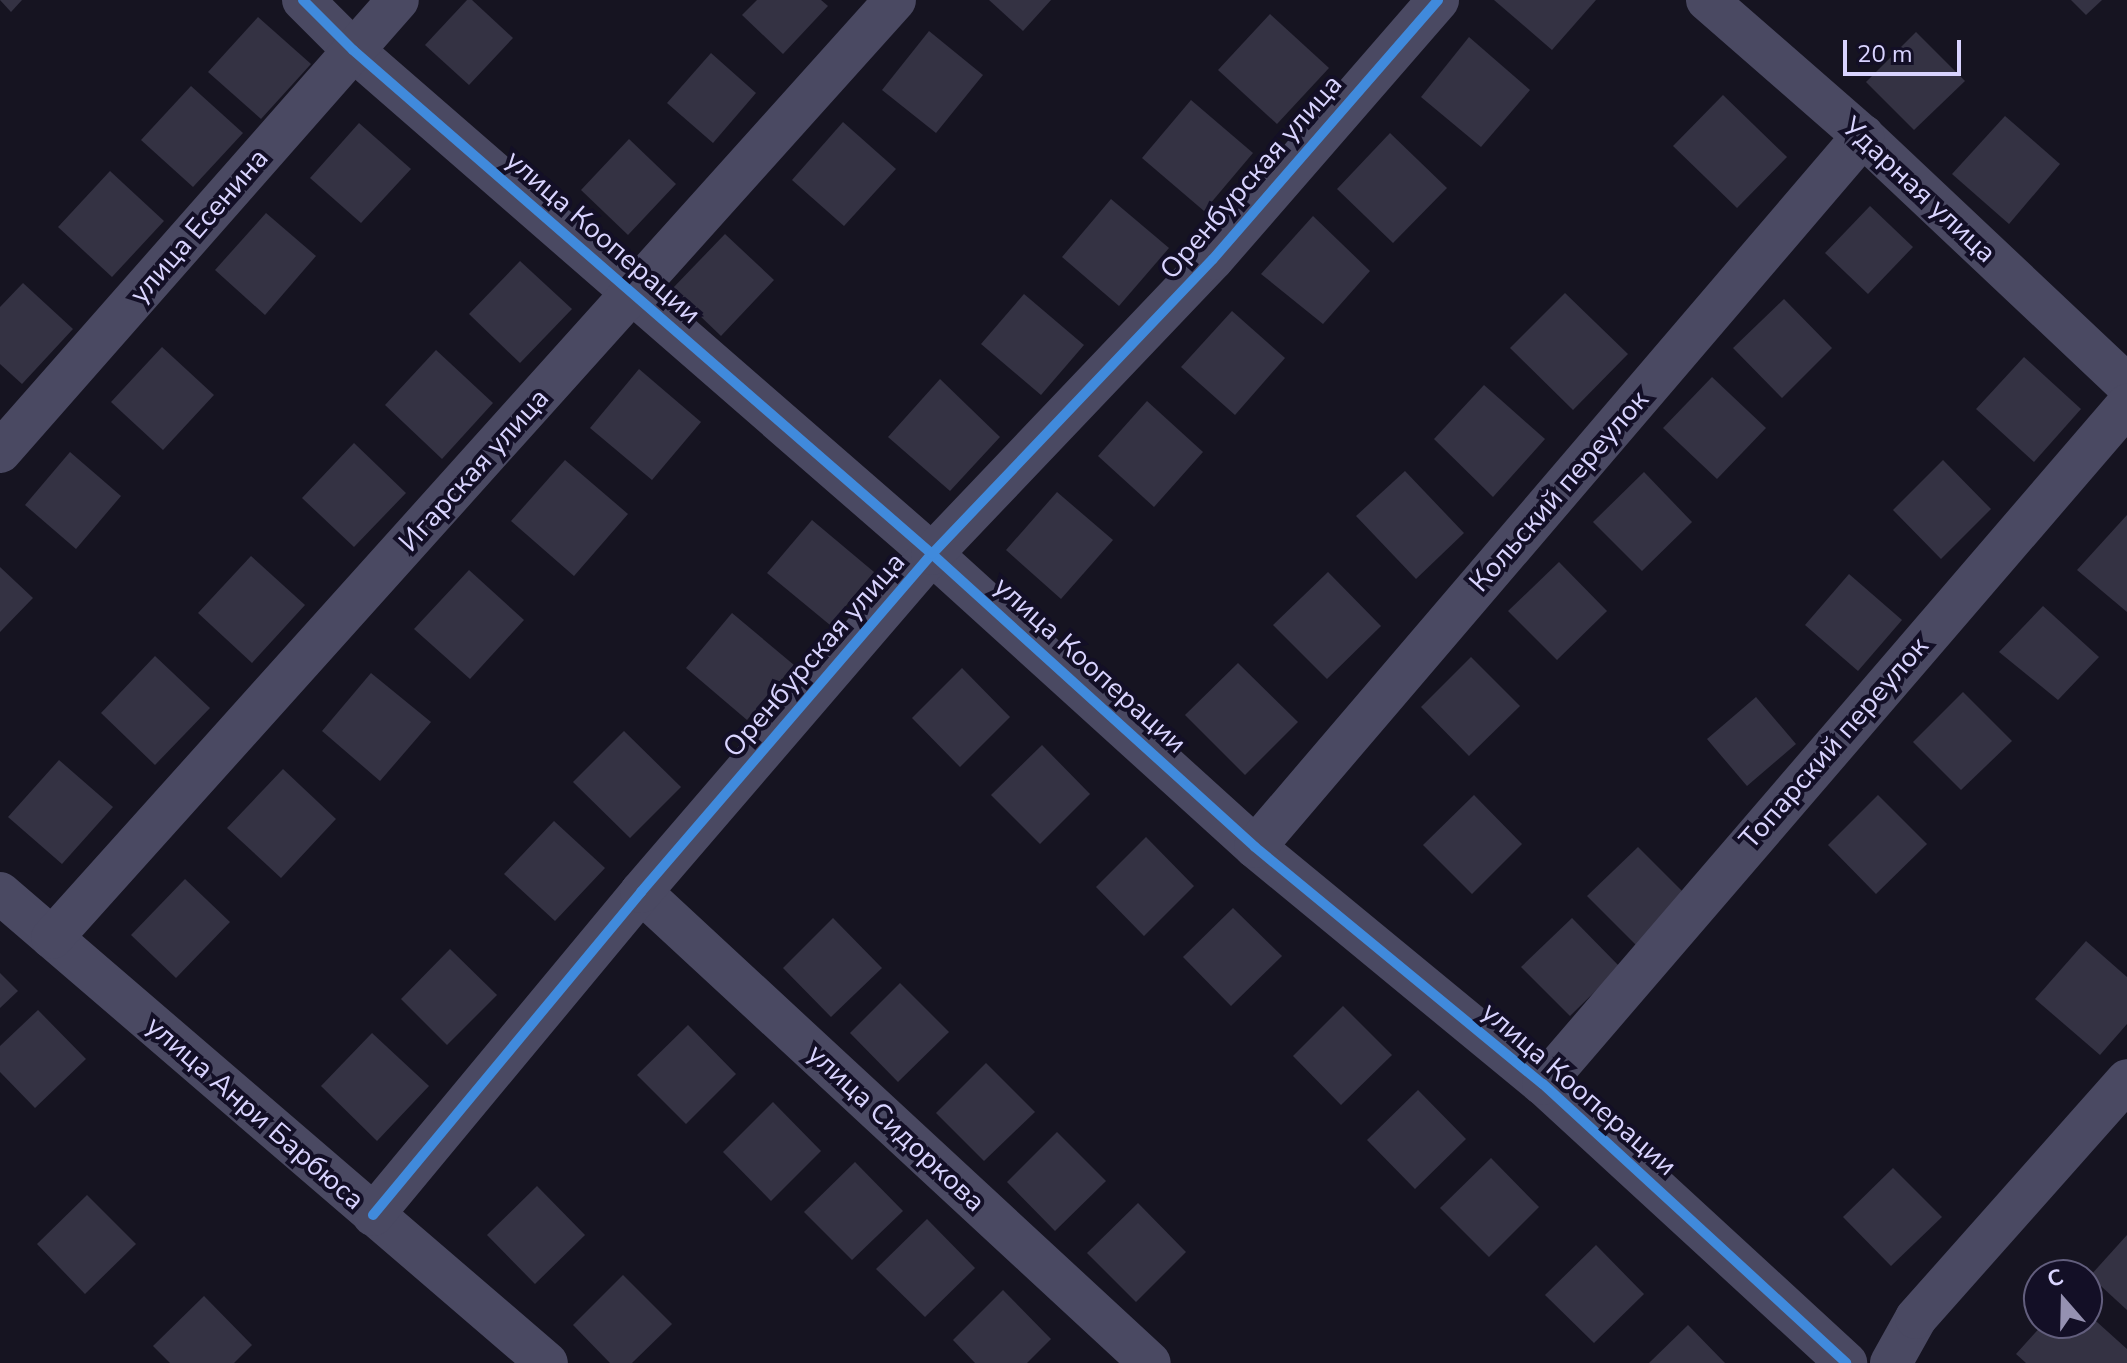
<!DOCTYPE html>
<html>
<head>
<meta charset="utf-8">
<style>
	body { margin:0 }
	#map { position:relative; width:2127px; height:1363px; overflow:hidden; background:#161421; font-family:"Nunito Sans",sans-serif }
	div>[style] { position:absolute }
	.building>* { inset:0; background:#343243 }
	.street>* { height:42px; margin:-21px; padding:0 21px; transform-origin:21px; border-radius:21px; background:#4a4962 }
	.cycleway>* { height:10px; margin:-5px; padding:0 5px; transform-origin:5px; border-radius:5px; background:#408adc }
	span { translate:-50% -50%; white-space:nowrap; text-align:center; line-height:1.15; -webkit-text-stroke:8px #130f26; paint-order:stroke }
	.street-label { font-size:28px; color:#d9d4ff }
	.north { position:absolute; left:2023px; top:1259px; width:80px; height:80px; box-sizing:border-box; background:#130f26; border:2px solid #625e7d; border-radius:50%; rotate:340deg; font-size:22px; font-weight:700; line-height:32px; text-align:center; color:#d9d4ff }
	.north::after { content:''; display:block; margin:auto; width:28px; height:36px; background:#9591b1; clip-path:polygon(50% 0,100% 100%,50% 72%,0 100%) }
	.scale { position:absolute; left:1843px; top:40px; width:118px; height:36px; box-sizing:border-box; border:4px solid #d9d4ff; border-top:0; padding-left:10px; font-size:24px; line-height:28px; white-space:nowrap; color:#d9d4ff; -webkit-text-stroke:6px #130f26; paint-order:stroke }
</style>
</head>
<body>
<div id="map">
	<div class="building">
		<div style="clip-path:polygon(0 0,22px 0,11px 12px)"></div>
		<div style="clip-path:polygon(467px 0,472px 0,513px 38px,469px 85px,425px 45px)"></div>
		<div style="clip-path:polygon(757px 0,821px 0,828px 6px,783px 54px,742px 15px)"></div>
		<div style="clip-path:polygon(989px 0,1051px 0,1023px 31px)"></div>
		<div style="clip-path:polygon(1494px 0,1596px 0,1552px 50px)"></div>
		<div style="clip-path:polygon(2071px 0,2102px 0,2086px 15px)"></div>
		<div style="clip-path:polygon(1270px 14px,1329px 68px,1277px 124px,1218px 70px)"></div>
		<div style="clip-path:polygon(258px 17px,311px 64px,261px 119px,208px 72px)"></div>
		<div style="clip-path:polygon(929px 31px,983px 75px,936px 133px,882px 90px)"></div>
		<div style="clip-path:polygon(1916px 32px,1965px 81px,1914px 130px,1866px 82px)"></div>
		<div style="clip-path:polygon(1469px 37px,1530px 90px,1481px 147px,1421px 97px)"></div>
		<div style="clip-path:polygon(711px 53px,756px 93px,713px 143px,667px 103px)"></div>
		<div style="clip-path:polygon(191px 86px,243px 133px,193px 187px,141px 140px)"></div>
		<div style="clip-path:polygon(1723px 95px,1787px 157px,1737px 208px,1673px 146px)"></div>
		<div style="clip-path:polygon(1191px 100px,1253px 153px,1204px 211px,1142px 158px)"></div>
		<div style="clip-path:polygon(2005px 116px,2060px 164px,2009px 224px,1952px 174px)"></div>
		<div style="clip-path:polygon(843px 122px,896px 169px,844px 226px,792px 180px)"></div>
		<div style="clip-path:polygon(359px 123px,411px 169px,361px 223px,310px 178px)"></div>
		<div style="clip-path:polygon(1390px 133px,1447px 188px,1393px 243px,1337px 189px)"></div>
		<div style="clip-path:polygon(629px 139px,676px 184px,628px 235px,581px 190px)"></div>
		<div style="clip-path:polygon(110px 171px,164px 221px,112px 277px,58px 227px)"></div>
		<div style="clip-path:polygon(1111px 199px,1169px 248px,1119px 306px,1062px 257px)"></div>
		<div style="clip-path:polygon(1870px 206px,1913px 247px,1868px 294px,1825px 253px)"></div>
		<div style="clip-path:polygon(266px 213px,316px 256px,265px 315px,215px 270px)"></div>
		<div style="clip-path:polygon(1313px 216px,1370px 271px,1323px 324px,1261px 274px)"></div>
		<div style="clip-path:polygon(725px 234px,774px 280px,721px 336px,672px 289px)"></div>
		<div style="clip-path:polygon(520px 261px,572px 309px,520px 363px,469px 314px)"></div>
		<div style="clip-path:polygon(23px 283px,73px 329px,22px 384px,0 364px,0 307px)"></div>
		<div style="clip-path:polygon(1565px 293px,1628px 354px,1573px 410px,1510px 348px)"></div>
		<div style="clip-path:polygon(1024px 294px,1084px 345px,1041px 395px,981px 344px)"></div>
		<div style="clip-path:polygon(1784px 299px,1832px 348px,1782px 398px,1733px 348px)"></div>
		<div style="clip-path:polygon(1232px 311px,1285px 358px,1235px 415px,1181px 367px)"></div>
		<div style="clip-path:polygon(162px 347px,214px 395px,163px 450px,111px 402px)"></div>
		<div style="clip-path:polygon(436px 350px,493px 403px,442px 459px,385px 405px)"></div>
		<div style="clip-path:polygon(2024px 357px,2081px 409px,2034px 462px,1976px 409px)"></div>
		<div style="clip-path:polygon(639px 369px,701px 422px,652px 480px,590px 428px)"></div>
		<div style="clip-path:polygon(1712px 377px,1766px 428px,1717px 479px,1663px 428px)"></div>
		<div style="clip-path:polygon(940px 379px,1000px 437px,950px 491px,888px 437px)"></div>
		<div style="clip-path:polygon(1484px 385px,1545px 439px,1493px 497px,1434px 439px)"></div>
		<div style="clip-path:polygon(1147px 401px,1203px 452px,1154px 507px,1098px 456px)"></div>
		<div style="clip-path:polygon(354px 443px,406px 493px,354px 547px,302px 498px)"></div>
		<div style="clip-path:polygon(70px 452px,121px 496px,76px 549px,25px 505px)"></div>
		<div style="clip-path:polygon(565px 460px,628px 514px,574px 576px,511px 521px)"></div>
		<div style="clip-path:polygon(1943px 460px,1991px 509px,1941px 559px,1893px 510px)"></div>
		<div style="clip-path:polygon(1405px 471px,1464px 533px,1416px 579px,1356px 516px)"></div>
		<div style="clip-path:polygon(1644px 472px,1692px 522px,1642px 571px,1593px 522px)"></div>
		<div style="clip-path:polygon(1057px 492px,1113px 540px,1061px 599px,1006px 550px)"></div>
		<div style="clip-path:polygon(2127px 515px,2127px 612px,2077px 570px)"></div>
		<div style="clip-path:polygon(812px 520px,874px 572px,830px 625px,767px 573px)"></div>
		<div style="clip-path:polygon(251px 556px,305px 605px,252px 663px,198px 613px)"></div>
		<div style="clip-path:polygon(1559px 562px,1607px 611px,1557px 660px,1508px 611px)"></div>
		<div style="clip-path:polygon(0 567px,33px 598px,0 632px)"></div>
		<div style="clip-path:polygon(469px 570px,524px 620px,470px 679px,414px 629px)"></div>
		<div style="clip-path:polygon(1328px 572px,1381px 626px,1327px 679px,1273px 625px)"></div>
		<div style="clip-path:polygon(1849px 574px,1902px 620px,1858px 671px,1805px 625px)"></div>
		<div style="clip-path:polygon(2043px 606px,2099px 657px,2058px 700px,1999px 652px)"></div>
		<div style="clip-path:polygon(732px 613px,794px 665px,747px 720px,686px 668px)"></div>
		<div style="clip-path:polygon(155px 656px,210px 708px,155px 765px,101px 713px)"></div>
		<div style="clip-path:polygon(1471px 657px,1520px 706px,1469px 756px,1421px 707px)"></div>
		<div style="clip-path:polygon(1238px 663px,1298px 722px,1245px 775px,1185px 715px)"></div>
		<div style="clip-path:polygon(962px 668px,1010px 717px,960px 767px,912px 718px)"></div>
		<div style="clip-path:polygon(371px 673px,431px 722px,380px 781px,322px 731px)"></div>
		<div style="clip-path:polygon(1963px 692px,2012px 741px,1961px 790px,1913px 742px)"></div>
		<div style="clip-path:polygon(1756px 697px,1796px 744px,1747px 786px,1707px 739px)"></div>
		<div style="clip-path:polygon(624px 731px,681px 787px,630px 838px,573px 782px)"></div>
		<div style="clip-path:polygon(1042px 745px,1090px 794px,1040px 844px,991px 795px)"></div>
		<div style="clip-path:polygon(59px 760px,113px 807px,62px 864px,8px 817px)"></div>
		<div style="clip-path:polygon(283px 769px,336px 819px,281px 878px,227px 828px)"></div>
		<div style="clip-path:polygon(1474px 795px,1522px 844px,1472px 894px,1423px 845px)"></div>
		<div style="clip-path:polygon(1878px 795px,1927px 844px,1876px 894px,1828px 845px)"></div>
		<div style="clip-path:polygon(554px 821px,605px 868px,555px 921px,504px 874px)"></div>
		<div style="clip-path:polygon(1146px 837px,1194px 886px,1144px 936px,1096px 887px)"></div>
		<div style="clip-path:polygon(1638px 847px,1686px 895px,1636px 945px,1587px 896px)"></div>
		<div style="clip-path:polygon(185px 879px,230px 922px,176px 978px,131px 935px)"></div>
		<div style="clip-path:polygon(1233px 908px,1282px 956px,1231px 1006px,1183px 957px)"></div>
		<div style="clip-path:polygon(833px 918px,882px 968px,831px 1017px,783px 968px)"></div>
		<div style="clip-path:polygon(1572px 918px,1620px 967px,1570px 1016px,1521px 967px)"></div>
		<div style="clip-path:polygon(2086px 941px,2127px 977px,2127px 1024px,2100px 1055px,2035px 999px)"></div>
		<div style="clip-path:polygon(450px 949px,497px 995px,447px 1045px,401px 999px)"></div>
		<div style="clip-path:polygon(0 973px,18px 991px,0 1008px)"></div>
		<div style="clip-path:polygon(900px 983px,949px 1032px,898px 1082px,850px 1033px)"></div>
		<div style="clip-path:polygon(1343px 1006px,1392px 1055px,1341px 1105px,1293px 1056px)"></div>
		<div style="clip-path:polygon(38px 1010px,86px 1059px,35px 1108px,0 1072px,0 1046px)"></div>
		<div style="clip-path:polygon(688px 1025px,736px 1074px,686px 1124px,637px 1075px)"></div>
		<div style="clip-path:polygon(372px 1033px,429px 1086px,377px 1141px,321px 1086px)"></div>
		<div style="clip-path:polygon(986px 1063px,1035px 1112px,984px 1161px,936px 1113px)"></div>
		<div style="clip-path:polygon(1418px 1090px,1466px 1139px,1415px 1189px,1367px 1140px)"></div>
		<div style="clip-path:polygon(773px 1102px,821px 1151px,771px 1201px,723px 1152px)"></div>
		<div style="clip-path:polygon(1057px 1132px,1106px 1181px,1055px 1231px,1007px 1182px)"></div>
		<div style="clip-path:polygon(1491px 1158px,1539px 1207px,1489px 1257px,1440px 1208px)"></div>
		<div style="clip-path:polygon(855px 1162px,903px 1211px,852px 1260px,804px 1212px)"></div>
		<div style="clip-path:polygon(1893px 1168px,1942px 1217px,1891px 1266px,1843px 1217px)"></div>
		<div style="clip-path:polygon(537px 1186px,585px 1235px,535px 1284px,487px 1235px)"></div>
		<div style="clip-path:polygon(87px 1195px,136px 1244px,85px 1294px,37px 1244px)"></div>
		<div style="clip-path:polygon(1138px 1203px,1186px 1252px,1136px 1302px,1087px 1253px)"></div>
		<div style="clip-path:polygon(927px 1219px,975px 1268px,925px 1317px,876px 1269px)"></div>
		<div style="clip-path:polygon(2127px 1235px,2127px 1310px,2090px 1276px)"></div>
		<div style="clip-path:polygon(1596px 1245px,1644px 1294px,1594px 1343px,1545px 1295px)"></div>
		<div style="clip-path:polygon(623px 1275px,672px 1324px,632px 1363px,610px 1363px,573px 1325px)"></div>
		<div style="clip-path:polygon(1003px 1290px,1051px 1339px,1027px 1363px,975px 1363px,953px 1340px)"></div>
		<div style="clip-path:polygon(204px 1296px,252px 1345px,234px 1363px,170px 1363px,153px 1346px)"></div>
		<div style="clip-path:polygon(2087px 1313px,2127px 1349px,2127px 1363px,2026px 1363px,2016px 1354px,2044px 1323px,2087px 1323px)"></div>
		<div style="clip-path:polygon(1688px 1325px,1725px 1363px,1649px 1363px)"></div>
	</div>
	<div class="street">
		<div style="left:303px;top:0;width:71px;rotate:45deg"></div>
		<div style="left:353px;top:50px;width:768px;rotate:41.04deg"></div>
		<div style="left:932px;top:554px;width:436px;rotate:42.2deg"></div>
		<div style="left:1255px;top:847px;width:373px;rotate:39.5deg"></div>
		<div style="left:1543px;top:1084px;width:412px;rotate:42.6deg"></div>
		<div style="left:1707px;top:0;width:207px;rotate:41.1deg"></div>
		<div style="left:1863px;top:136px;width:363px;rotate:43.3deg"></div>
		<div style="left:0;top:452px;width:602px;rotate:-48.64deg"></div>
		<div style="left:1255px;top:847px;width:936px;rotate:-49.47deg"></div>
		<div style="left:641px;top:892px;width:693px;rotate:42.78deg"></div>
		<div style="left:0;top:893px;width:721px;rotate:40.67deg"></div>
		<div style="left:52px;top:938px;width:1261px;rotate:-48.05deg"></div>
		<div style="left:1543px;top:1084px;width:896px;rotate:-49.3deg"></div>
		<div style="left:373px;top:1215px;width:420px;rotate:-50.3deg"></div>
		<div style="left:641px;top:892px;width:446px;rotate:-49.3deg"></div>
		<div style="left:932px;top:554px;width:407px;rotate:-46.4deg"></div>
		<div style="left:1213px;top:259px;width:343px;rotate:-49deg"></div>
		<div style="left:1891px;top:1363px;width:51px;rotate:-60.9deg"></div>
		<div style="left:1916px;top:1318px;width:318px;rotate:-48.4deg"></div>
	</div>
	<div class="cycleway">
		<div style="left:303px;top:0;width:71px;rotate:45deg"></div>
		<div style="left:353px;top:50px;width:768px;rotate:41.04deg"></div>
		<div style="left:932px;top:554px;width:436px;rotate:42.2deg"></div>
		<div style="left:1255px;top:847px;width:373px;rotate:39.5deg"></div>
		<div style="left:1543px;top:1084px;width:412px;rotate:42.6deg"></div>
		<div style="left:373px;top:1215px;width:420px;rotate:-50.3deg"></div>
		<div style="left:641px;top:892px;width:446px;rotate:-49.3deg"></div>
		<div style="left:932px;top:554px;width:407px;rotate:-46.4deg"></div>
		<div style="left:1213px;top:259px;width:343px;rotate:-49deg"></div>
	</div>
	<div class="street-label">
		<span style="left:1251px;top:177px;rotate:-49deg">Оренбурская улица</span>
		<span style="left:1919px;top:190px;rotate:43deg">Ударная улица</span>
		<span style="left:199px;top:226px;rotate:-49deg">улица Есенина</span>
		<span style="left:603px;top:237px;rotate:41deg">улица Кооперации</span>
		<span style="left:474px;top:470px;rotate:-48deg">Игарская улица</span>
		<span style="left:1559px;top:491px;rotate:-49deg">Кольский переулок</span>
		<span style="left:814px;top:655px;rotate:-49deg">Оренбурская улица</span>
		<span style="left:1090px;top:665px;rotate:42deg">улица Кооперации</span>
		<span style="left:1834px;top:743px;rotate:-49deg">Топарский переулок</span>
		<span style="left:1579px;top:1089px;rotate:41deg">улица Кооперации</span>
		<span style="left:255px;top:1113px;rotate:41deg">улица Анри Барбюса</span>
		<span style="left:896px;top:1128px;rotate:43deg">улица Сидоркова</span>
	</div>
	<div class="north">С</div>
	<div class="scale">20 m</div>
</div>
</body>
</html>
